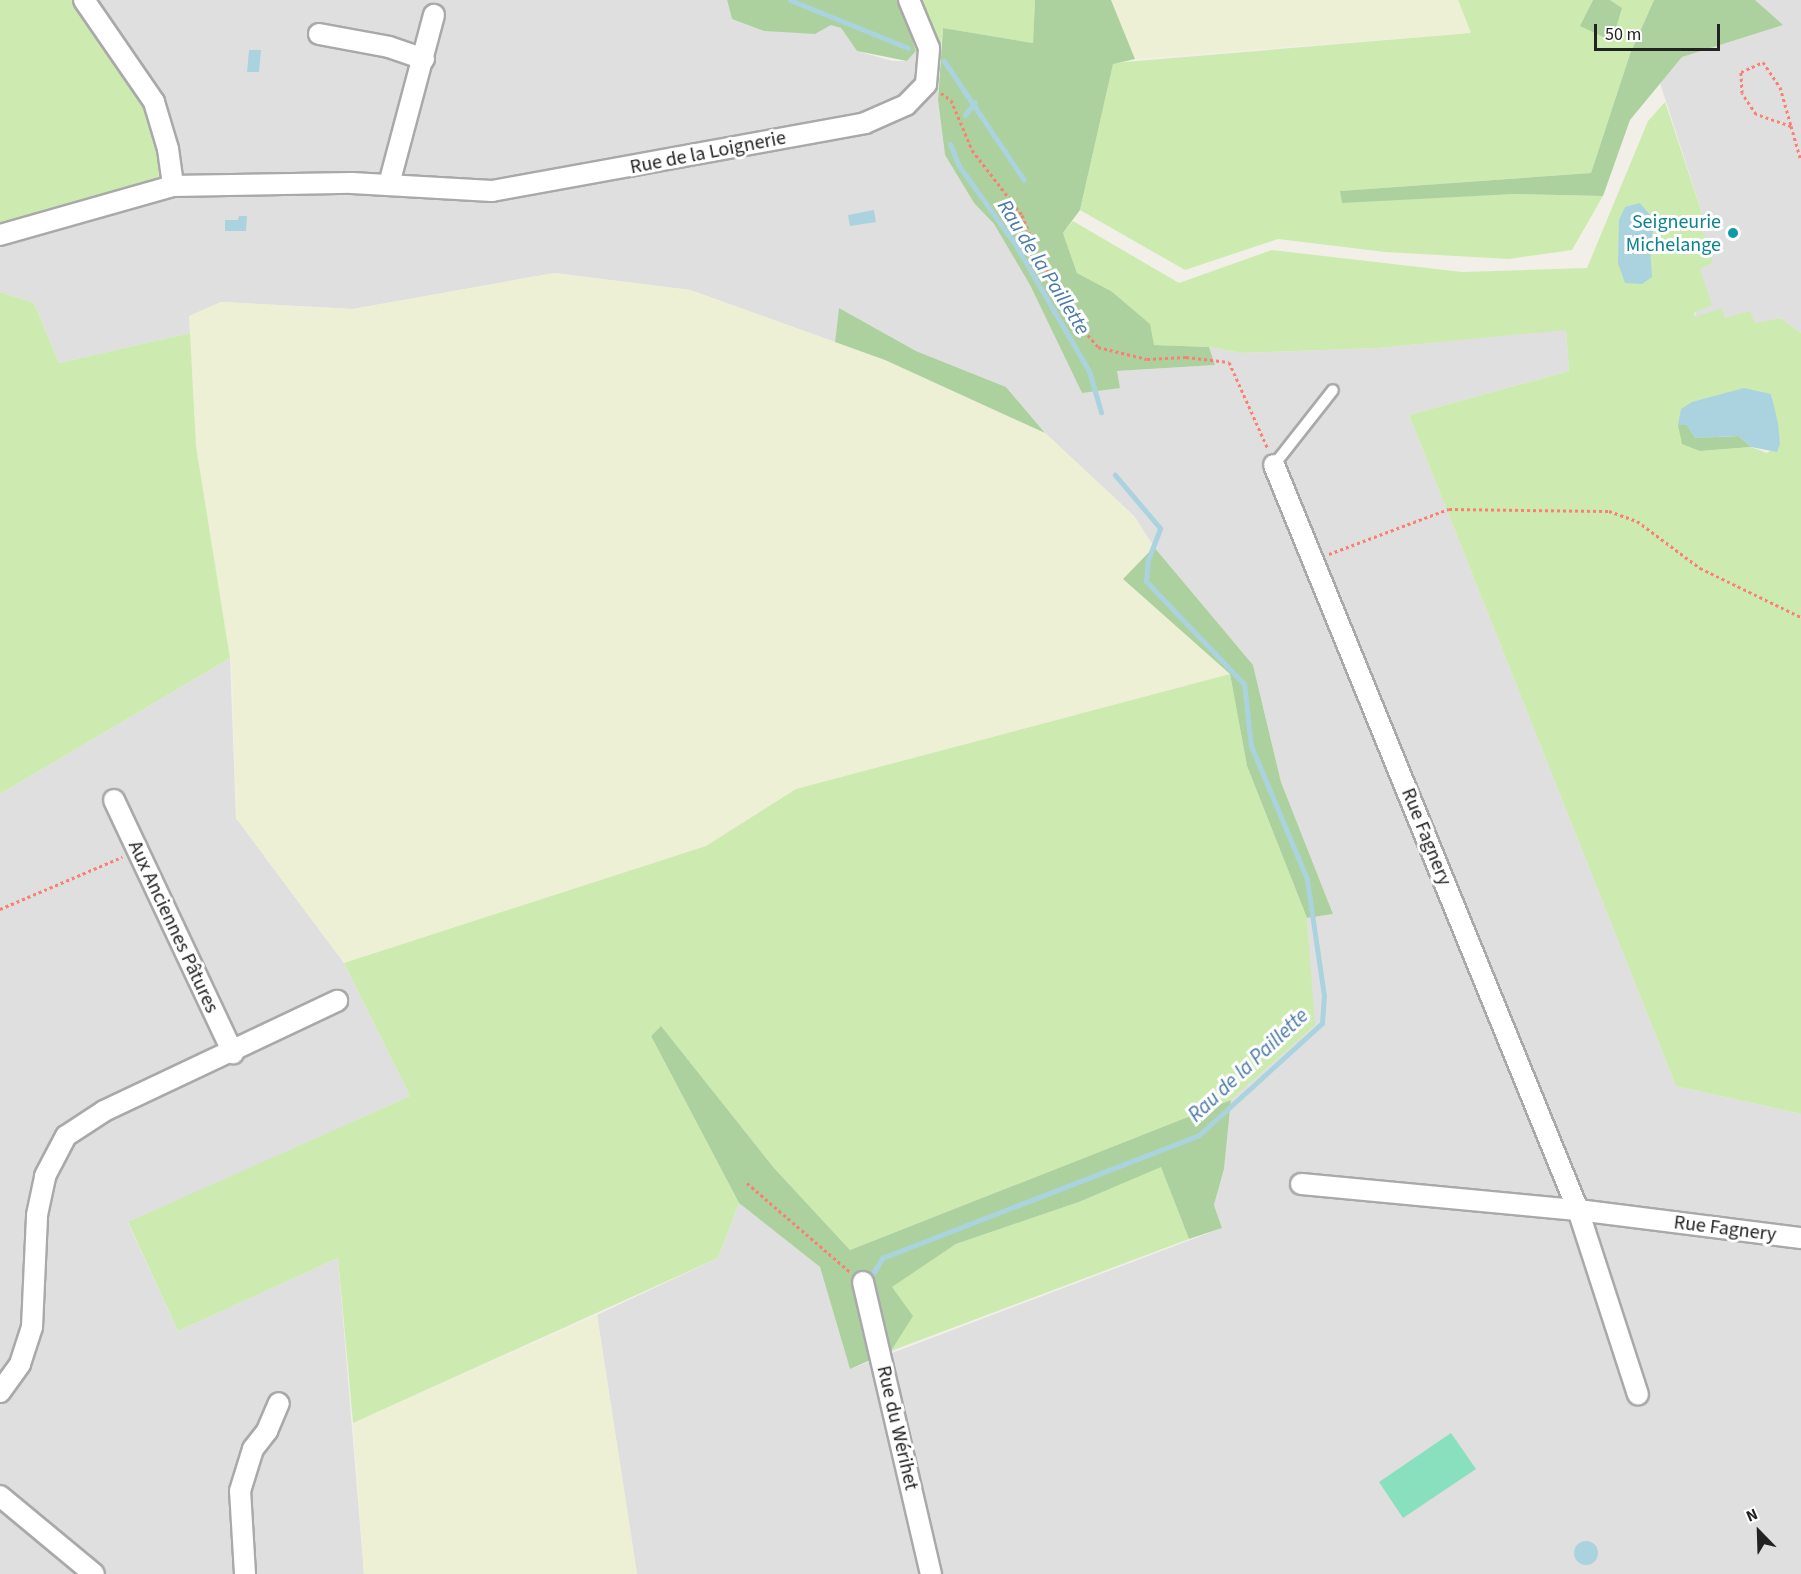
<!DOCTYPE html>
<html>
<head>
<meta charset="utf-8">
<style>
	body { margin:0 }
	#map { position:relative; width:1801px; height:1574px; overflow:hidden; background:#f2efe9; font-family:"Source Sans 3",sans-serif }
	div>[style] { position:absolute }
	.residential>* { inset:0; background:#e0dfdf }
	.farmland>* { inset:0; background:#eef0d5 }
	.grass>* { inset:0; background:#cdebb0 }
	.forest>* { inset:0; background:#add19e }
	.pitch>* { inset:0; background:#88e0be }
	.water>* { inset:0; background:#aad3df }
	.round { border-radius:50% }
	.stream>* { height:5px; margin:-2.5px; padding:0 2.5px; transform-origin:2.5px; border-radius:2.5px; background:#aad3df }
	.path>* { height:3px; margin-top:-1.5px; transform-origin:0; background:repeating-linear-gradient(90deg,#fa8072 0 3px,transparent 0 6px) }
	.roads { filter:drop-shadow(2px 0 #a9a9a9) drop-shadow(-2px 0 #a9a9a9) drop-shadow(0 2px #a9a9a9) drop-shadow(0 -2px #a9a9a9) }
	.lane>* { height:10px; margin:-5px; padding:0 5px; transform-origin:5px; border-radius:5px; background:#fff }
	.street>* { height:20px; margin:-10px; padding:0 10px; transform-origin:10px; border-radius:10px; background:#fff }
	.dots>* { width:16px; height:16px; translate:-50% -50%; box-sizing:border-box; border:3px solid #fff; border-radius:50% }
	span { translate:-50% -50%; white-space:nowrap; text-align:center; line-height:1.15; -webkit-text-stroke:6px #fff; paint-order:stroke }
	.street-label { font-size:20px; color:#222 }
	.culture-label { font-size:20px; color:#0d838f }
	.right { translate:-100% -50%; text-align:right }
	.water-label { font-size:21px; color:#4a7aab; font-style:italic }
	.north { position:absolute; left:1729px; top:1502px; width:60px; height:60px; -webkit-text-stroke:4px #fff; paint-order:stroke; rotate:337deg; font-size:16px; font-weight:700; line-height:24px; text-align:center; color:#222 }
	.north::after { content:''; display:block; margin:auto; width:21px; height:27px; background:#222; clip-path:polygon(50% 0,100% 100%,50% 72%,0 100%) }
	.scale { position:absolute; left:1594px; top:24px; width:126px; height:27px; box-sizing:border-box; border:3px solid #222; border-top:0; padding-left:8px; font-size:18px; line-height:21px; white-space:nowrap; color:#222; -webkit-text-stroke:4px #fff; paint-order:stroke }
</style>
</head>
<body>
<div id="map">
	<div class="residential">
		<div style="clip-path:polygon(72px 0,727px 0,732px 19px,815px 34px,831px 24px,841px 28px,857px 51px,892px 61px,907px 61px,916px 51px,940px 54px,938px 100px,945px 155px,974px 203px,994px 224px,1030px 285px,1082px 393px,1117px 371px,1215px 365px,1209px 347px,1241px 353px,1378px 348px,1566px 329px,1569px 371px,1409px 415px,1676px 1086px,1801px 1114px,1801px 1574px,637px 1574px,597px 1315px,718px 1258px,739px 1203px,820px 1267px,850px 1369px,1222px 1228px,1214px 1205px,1224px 1169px,1231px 1100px,1314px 1025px,1307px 918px,1333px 914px,1281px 782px,1253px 665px,1154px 547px,1134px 516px,1045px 433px,1006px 387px,916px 351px,839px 308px,835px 342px,690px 290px,554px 273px,353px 309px,221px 302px,190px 316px,190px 333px,59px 363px,34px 303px,0 292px,0 244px,154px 203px,161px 158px,101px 38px)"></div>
		<div style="clip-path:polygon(1755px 0,1801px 0,1801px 333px,1780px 318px,1755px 324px,1725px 318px,1721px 309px,1695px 318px,1700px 269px,1712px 262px,1703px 231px,1705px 222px,1660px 83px,1682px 57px,1782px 25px)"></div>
		<div style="clip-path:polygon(230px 658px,236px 818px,344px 963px,410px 1096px,128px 1223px,178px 1331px,338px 1258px,364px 1574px,0 1574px,0 794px)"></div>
	</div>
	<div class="farmland">
		<div style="clip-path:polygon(1111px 0,1458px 0,1471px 33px,1135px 59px)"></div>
		<div style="clip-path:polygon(554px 273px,690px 290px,885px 360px,1045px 433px,1134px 516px,1154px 547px,1124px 579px,1230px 674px,796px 789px,706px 846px,344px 963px,236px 818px,232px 670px,196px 446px,189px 316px,221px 302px,353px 309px)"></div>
		<div style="clip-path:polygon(597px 1315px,637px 1574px,364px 1574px,353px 1423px)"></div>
	</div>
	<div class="grass">
		<div style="clip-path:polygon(0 0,72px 0,146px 106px,161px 158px,157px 184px,0 229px)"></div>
		<div style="clip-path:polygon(917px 0,1035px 0,1033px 43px,943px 28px,940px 54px)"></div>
		<div style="clip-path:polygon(1458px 0,1593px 0,1581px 26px,1622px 8px,1610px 0,1654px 0,1630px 54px,1591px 173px,1341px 191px,1342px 202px,1515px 194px,1603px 196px,1572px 250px,1509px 259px,1385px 252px,1278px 239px,1185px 270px,1080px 210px,1113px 63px,1471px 33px)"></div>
		<div style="clip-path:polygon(evenodd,1665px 102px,1705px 222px,1703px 231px,1713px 262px,1700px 269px,1712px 305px,1694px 313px,1695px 317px,1722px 308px,1725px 318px,1750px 311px,1755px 323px,1780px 318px,1801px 333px,1801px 1114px,1676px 1086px,1409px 415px,1569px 371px,1566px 330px,1378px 348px,1241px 353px,1209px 347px,1154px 345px,1111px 291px,1077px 273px,1063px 233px,1073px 221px,1179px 283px,1272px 250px,1462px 272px,1587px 268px,1648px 121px,1665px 102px,1655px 237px,1650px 247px,1618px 263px,1619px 242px,1655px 237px,1665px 102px,1771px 394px,1780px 444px,1767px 453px,1751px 447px,1700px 451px,1771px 394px)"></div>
		<div style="clip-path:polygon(0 292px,34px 303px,59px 363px,190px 333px,196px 446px,230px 658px,0 794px)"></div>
		<div style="clip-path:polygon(1230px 674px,1247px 766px,1307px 918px,1315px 1025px,1231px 1100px,850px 1250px,774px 1168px,661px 1027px,651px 1036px,739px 1203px,718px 1258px,353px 1423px,338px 1258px,178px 1331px,128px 1222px,410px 1096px,344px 963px,706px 846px,796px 789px)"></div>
		<div style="clip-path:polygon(1161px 1166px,1189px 1239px,891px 1351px,912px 1316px,891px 1287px,956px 1244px,1079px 1202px)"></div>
	</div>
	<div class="forest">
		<div style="clip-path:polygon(727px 0,899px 0,916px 51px,907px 61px,857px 51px,841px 28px,831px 25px,815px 34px,764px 31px,732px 19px)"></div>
		<div style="clip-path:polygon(1035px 0,1111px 0,1135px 59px,1113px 64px,1080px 210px,1063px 233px,1077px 273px,1111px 291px,1150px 324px,1154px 345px,1209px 347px,1215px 365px,1117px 371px,1120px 388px,1082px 393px,1030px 285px,994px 224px,974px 203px,945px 155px,938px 100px,943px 28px,1033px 43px)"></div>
		<div style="clip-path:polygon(1593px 0,1610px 0,1622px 8px,1612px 41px,1580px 26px)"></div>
		<div style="clip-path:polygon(1654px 0,1755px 0,1783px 25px,1682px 57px,1630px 120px,1603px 196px,1515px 194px,1342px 203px,1340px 191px,1591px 173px,1630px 54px)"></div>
		<div style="clip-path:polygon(839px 308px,916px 351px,1006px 387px,1045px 433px,885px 360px,835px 342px)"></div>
		<div style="clip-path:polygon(1678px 425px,1687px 425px,1695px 438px,1739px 436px,1751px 447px,1700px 451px,1682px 444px)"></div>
		<div style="clip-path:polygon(1154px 547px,1253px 665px,1281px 782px,1333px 914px,1307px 918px,1247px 766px,1230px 674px,1123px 579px)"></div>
		<div style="clip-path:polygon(661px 1026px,774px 1168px,850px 1250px,1231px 1100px,1224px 1169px,1214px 1205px,1222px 1228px,1189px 1239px,1161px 1167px,1079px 1202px,956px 1244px,892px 1287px,913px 1316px,891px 1351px,850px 1369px,820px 1267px,739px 1203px,651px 1036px)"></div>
	</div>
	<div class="pitch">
		<div style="clip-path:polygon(1451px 1433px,1476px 1469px,1403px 1518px,1379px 1482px)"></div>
	</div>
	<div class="water">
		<div style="clip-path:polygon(249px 50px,261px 50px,259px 72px,247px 72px)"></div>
		<div style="clip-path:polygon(1640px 203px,1655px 221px,1650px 247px,1652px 277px,1642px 284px,1625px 283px,1618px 263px,1619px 220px,1625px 207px)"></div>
		<div style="clip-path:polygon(874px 210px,876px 222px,850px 226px,848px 215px)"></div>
		<div style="clip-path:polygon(239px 216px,247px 216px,246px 231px,225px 231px,225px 220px,238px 220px)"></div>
		<div style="clip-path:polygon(1744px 388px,1771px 394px,1778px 423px,1780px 444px,1777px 452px,1751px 447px,1739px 436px,1695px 438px,1687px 425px,1678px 425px,1681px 409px,1692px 402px)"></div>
		<div class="round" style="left:1574px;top:1541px;width:24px;height:24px"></div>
	</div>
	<div class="stream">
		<div style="left:790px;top:0;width:127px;rotate:22.1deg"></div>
		<div style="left:944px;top:61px;width:143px;rotate:56.1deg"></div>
		<div style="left:965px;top:115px;width:16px;rotate:-52deg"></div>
		<div style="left:950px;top:144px;width:24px;rotate:68deg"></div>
		<div style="left:959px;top:166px;width:96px;rotate:54.3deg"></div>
		<div style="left:1015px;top:244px;width:147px;rotate:59.8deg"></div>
		<div style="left:1089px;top:371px;width:43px;rotate:73.7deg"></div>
		<div style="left:869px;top:1280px;width:26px;rotate:-59deg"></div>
		<div style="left:882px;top:1258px;width:340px;rotate:-21.2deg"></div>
		<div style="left:1199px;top:1135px;width:166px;rotate:-42.3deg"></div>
		<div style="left:1322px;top:1023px;width:27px;rotate:-86deg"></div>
		<div style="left:1324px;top:996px;width:118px;rotate:-98.3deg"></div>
		<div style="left:1307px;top:879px;width:144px;rotate:-112.8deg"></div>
		<div style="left:1251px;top:746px;width:62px;rotate:-96.4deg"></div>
		<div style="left:1244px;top:684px;width:142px;rotate:-133.6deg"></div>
		<div style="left:1146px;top:581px;width:21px;rotate:-85deg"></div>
		<div style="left:1148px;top:560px;width:34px;rotate:-69deg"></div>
		<div style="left:1160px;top:528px;width:70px;rotate:-130.3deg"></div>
	</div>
	<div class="path">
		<div style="left:941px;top:93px;width:12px;rotate:35deg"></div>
		<div style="left:951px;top:100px;width:54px;rotate:67.2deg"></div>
		<div style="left:972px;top:150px;width:82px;rotate:52.4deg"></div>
		<div style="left:1022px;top:215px;width:48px;rotate:67.8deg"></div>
		<div style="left:1040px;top:259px;width:78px;rotate:59.2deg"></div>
		<div style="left:1080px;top:326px;width:28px;rotate:49deg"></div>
		<div style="left:1098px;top:347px;width:50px;rotate:13.8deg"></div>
		<div style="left:1147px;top:359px;width:39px;rotate:-3deg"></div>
		<div style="left:1186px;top:357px;width:43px;rotate:6.6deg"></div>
		<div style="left:1229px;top:362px;width:95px;rotate:65.9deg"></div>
		<div style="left:1791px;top:126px;width:37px;rotate:-161deg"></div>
		<div style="left:1756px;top:114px;width:25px;rotate:-124deg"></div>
		<div style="left:1742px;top:93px;width:21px;rotate:-93deg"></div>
		<div style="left:1741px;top:72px;width:24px;rotate:-24deg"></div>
		<div style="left:1763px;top:62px;width:30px;rotate:56deg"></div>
		<div style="left:1780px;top:87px;width:41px;rotate:74.2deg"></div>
		<div style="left:1791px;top:126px;width:35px;rotate:74deg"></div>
		<div style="left:1329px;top:554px;width:128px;rotate:-20.6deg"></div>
		<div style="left:1449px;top:509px;width:160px;rotate:0.7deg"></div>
		<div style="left:1609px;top:511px;width:30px;rotate:20deg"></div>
		<div style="left:1637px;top:521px;width:79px;rotate:36.7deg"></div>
		<div style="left:1700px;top:568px;width:112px;rotate:25.9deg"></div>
		<div style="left:0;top:909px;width:133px;rotate:-23.1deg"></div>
		<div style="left:747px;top:1183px;width:136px;rotate:40.8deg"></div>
	</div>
	<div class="roads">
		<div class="lane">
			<div style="left:1274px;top:465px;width:95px;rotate:-51.8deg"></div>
		</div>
		<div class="street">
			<div style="left:84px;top:0;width:124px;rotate:55.5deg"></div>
			<div style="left:154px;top:102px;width:49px;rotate:73.4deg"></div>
			<div style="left:168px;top:149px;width:37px;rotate:82deg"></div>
			<div style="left:319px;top:34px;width:71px;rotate:10.5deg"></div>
			<div style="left:389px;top:47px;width:37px;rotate:19deg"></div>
			<div style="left:389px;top:184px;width:175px;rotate:-75.1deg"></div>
			<div style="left:0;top:235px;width:180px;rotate:-15.8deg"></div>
			<div style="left:173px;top:186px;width:179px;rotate:-1deg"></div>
			<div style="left:352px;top:183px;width:140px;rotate:3.3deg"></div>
			<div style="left:492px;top:191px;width:379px;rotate:-10.3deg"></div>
			<div style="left:865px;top:123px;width:45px;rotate:-23.7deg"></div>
			<div style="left:906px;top:105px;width:29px;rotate:-46deg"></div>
			<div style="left:926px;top:84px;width:36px;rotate:-85deg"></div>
			<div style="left:929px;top:48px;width:52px;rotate:-112.6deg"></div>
			<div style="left:1274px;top:465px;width:805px;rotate:67.8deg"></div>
			<div style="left:1578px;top:1210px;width:194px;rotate:72deg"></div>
			<div style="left:114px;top:800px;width:280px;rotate:64.8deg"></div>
			<div style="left:1301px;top:1184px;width:278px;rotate:5.4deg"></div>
			<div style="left:1578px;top:1210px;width:225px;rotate:7.2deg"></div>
			<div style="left:863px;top:1282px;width:300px;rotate:76.9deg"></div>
			<div style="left:0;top:1392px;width:34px;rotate:-54deg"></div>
			<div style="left:20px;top:1364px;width:39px;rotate:-72deg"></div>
			<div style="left:32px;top:1327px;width:112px;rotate:-87.4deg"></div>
			<div style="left:37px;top:1215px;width:40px;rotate:-78deg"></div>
			<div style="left:45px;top:1176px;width:45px;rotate:-62.3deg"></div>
			<div style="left:66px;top:1136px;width:45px;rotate:-33.3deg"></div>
			<div style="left:104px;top:1111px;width:258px;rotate:-25.3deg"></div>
			<div style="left:0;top:1496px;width:122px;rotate:39.7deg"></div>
			<div style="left:245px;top:1574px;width:83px;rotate:-93.4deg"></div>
			<div style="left:240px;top:1491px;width:44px;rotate:-72.8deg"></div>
			<div style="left:253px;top:1449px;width:23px;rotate:-52deg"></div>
			<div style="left:267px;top:1431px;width:30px;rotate:-67deg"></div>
		</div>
	</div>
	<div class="dots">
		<div style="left:1733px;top:233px;background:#0f9aa8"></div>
	</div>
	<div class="street-label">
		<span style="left:708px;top:153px;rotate:-11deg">Rue de la Loignerie</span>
		<span style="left:1426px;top:837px;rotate:68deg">Rue Fagnery</span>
		<span style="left:173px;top:927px;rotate:65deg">Aux Anciennes Pâtures</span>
		<span style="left:1725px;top:1229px;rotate:7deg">Rue Fagnery</span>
		<span style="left:897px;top:1428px;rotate:77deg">Rue du Wérihet</span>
	</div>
	<div class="culture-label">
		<span class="right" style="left:1721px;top:234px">Seigneurie<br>Michelange</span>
	</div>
	<div class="water-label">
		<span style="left:1044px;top:267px;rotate:58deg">Rau de la Paillette</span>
		<span style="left:1248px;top:1065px;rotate:-43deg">Rau de la Paillette</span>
	</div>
	<div class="north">N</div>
	<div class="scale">50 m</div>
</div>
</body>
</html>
